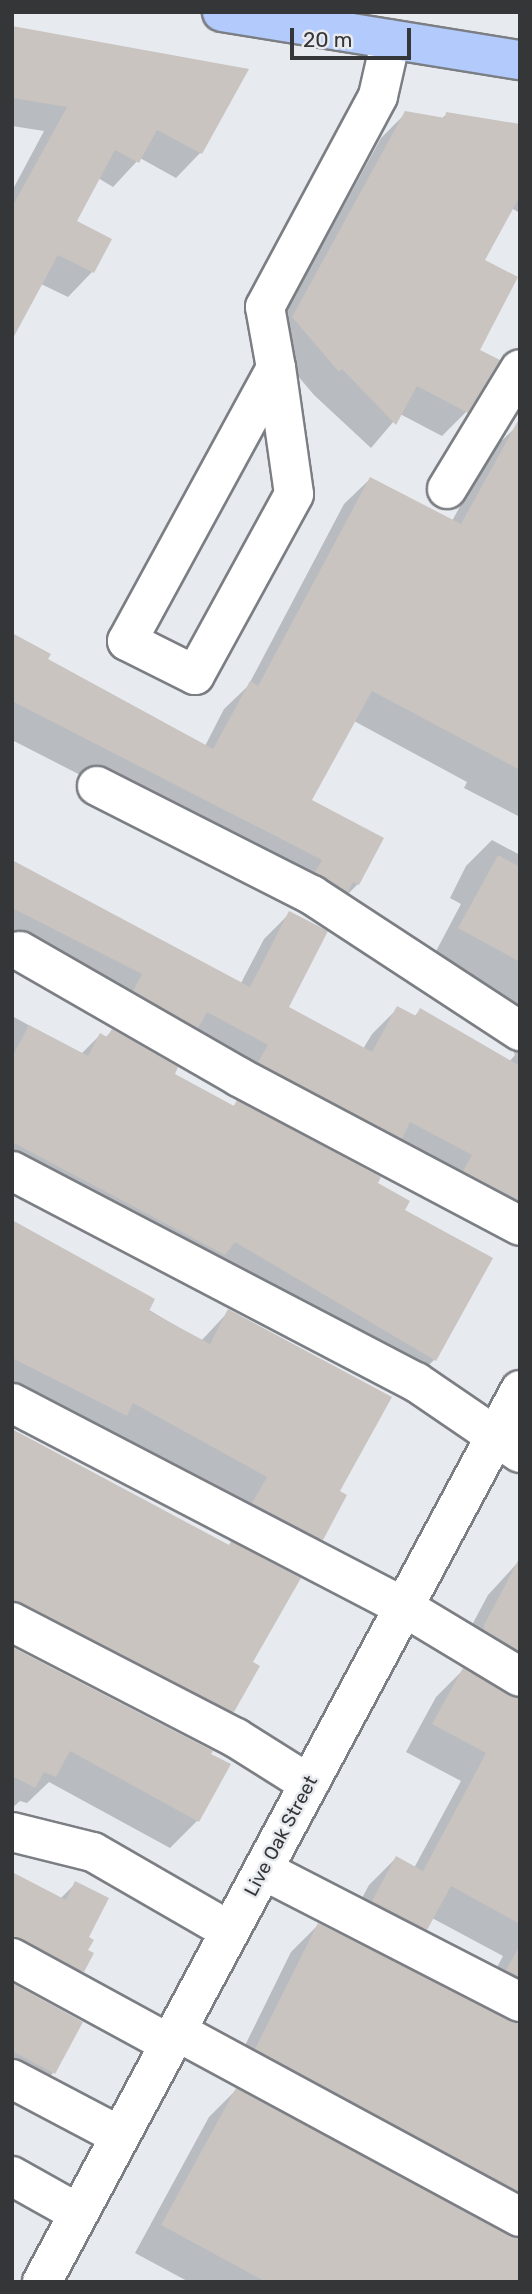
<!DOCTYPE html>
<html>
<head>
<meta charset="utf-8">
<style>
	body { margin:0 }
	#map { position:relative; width:532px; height:2294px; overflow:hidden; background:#e7eaef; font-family:Rubik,sans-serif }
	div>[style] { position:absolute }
	.shadow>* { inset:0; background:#0003 }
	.building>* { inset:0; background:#c9c4c0 }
	.roads { filter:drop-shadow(2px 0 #7b7e83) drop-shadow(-2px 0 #7b7e83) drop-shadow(0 2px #7b7e83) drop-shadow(0 -2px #7b7e83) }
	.minor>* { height:38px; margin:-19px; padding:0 19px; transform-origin:19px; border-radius:19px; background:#fff }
	.major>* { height:38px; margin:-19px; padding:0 19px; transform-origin:19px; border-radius:19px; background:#b2cafc }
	span { translate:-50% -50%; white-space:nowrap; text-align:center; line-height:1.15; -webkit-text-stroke:5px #e7eaef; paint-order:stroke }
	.street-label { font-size:19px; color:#353638 }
	.frame { position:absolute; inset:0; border:14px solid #353638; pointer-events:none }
	.scale { position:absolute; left:290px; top:28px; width:121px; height:32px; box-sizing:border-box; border:4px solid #353638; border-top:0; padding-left:9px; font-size:21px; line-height:24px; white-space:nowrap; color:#353638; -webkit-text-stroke:5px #e7eaef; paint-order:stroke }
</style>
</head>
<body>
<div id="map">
	<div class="shadow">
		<div style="clip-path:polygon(12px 28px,247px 71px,200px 153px,176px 178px,140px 158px,113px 187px,98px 178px,74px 222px,92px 272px,68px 297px,41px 284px,12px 336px,12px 191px,44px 131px,12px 126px)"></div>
		<div style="clip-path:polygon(406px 113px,441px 119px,447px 114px,520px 126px,520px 213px,511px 208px,483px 261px,478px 350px,466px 412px,442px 436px,400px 414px,371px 448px,314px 395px,269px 342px,381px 138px)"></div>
		<div style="clip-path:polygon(516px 427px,520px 429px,520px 817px,464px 788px,467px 782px,354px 721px,310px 801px,358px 884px,332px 910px,297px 886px,12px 740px,12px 646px,205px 746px,224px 709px,248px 686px,344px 504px,370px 479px,452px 521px,490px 452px)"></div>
		<div style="clip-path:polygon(492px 840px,520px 855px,520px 1211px,12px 946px,12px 862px,241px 983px,264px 939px,290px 913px,325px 932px,286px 1008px,363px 1049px,372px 1034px,398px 1008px,414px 1017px,420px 1010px,509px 1062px,515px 1055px,510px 1043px,471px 1009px,485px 983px,434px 955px,461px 904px,450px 898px,466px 866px)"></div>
		<div style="clip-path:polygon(12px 1016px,81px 1054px,100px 1035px,105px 1038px,112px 1031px,172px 1074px,232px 1107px,237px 1103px,376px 1184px,403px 1211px,434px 1360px,408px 1386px,12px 1181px)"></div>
		<div style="clip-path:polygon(12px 1228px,201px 1341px,229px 1311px,338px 1492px,321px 1539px,295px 1565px,242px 1503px,110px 1430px,99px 1441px,12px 1398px)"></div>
		<div style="clip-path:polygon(12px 1430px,250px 1663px,233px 1711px,205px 1739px,12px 1639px)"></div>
		<div style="clip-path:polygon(520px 1560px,520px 2282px,189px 2282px,135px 2253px,209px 2117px,236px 2090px,513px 2238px,513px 2233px,230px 2076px,291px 1952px,318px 1925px,512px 2024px,512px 2017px,481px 1998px,503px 1956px,432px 1918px,399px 1956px,346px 1928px,369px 1885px,396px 1858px,414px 1868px,461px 1781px,406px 1752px,436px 1697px,463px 1670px,512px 1697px,457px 1653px,488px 1595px)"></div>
		<div style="clip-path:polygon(12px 1649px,198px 1820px,170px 1848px,49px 1782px,27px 1803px,20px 1801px,12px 1808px)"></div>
		<div style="clip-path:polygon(evenodd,12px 1874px,60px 1899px,76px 1883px,86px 1951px,82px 1971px,57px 1996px,12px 1972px,12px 1874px,13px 1936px,66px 1960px,66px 1964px,13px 1936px)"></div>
		<div style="clip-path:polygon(12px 1985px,53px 2073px,28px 2098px,12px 2089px)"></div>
	</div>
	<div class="building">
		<div style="clip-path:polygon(12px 26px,249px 69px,202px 154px,157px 130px,139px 163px,115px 150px,77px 221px,112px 239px,94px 273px,58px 255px,12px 340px,12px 207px,67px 107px,12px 98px)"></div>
		<div style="clip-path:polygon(405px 111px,445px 118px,446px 112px,520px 124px,520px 196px,485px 260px,518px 277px,480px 350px,500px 360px,468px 413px,417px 386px,396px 425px,342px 369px,339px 372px,292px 317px)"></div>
		<div style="clip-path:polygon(520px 417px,520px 770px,372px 691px,312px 800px,384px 838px,359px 885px,353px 882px,348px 892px,315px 872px,322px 860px,12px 701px,12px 633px,51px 654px,48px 659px,213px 749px,250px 681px,258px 686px,370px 477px,461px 524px)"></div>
		<div style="clip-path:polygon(498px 855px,520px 867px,520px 962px,458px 928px)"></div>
		<div style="clip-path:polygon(12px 860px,250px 987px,289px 911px,328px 931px,289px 1007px,372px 1052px,397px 1006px,416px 1016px,420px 1008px,520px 1066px,520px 1201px,463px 1171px,472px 1155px,410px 1122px,402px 1139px,258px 1062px,268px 1045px,207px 1012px,198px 1028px,133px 991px,142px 974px,12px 908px)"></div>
		<div style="clip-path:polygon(29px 1025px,88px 1056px,100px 1033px,107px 1037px,112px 1029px,178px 1067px,175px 1074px,234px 1106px,237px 1100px,381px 1177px,378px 1183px,410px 1201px,405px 1210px,493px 1258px,436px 1361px,235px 1242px,225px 1255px,12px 1142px,12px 1057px)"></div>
		<div style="clip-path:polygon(12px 1220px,155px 1299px,149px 1311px,210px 1344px,228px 1309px,392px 1397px,340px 1491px,347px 1495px,323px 1540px,252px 1503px,267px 1477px,133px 1403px,127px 1416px,12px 1358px)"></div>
		<div style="clip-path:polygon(12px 1429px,229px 1545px,231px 1541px,301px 1578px,253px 1662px,260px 1666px,234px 1712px,12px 1600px)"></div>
		<div style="clip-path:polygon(520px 1557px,520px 1651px,484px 1630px,484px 1625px)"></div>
		<div style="clip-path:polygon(12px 1647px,213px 1751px,211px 1754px,231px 1764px,199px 1822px,70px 1751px,56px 1777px,44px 1772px,35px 1788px,12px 1776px)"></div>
		<div style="clip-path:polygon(463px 1668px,520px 1699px,520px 1924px,451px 1886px,427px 1930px,372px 1901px,396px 1856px,423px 1871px,486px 1753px,432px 1724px)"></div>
		<div style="clip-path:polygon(12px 1872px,66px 1900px,75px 1881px,109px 1898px,89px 1937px,94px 1940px,88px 1950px,94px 1953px,84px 1972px,12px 1936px)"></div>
		<div style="clip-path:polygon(318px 1923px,520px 2024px,520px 2192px,255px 2049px)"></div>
		<div style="clip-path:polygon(520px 1945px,520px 1977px,506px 1970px)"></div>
		<div style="clip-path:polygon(12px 1983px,83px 2022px,55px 2074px,12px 2051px)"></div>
		<div style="clip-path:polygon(236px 2088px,520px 2239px,520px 2282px,266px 2282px,161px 2225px)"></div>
	</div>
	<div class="roads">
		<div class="minor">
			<div style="left:276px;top:368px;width:311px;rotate:118.6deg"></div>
			<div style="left:127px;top:641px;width:76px;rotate:26.6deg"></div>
			<div style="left:195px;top:675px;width:206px;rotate:-61.3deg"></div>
			<div style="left:294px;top:494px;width:127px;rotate:-98.1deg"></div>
			<div style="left:276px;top:368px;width:62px;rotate:-100.2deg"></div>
			<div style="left:265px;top:307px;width:239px;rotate:-61.8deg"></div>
			<div style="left:378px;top:96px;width:58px;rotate:-77.2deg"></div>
			<div style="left:447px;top:489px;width:140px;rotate:-58.7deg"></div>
			<div style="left:97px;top:786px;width:241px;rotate:26.9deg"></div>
			<div style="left:312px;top:895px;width:249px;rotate:33.2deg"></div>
			<div style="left:20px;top:951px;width:253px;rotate:29.9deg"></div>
			<div style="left:239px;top:1077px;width:318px;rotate:27.9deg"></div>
			<div style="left:12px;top:1171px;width:456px;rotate:27.6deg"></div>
			<div style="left:416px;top:1382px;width:126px;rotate:34.3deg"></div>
			<div style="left:12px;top:1403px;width:442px;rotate:27.5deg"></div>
			<div style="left:404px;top:1607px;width:135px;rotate:31.1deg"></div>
			<div style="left:12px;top:1622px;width:252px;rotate:27.4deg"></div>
			<div style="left:236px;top:1738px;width:86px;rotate:32.2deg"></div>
			<div style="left:12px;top:1832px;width:83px;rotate:13.9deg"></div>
			<div style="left:93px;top:1852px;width:158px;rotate:30deg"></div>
			<div style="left:263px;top:1870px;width:289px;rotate:27.2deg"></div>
			<div style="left:12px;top:1958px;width:180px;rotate:28.6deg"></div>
			<div style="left:176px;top:2031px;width:391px;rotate:28.4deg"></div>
			<div style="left:12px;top:2079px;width:122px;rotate:27.8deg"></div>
			<div style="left:12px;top:2176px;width:76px;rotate:29.3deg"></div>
			<div style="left:42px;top:2282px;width:1012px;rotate:-61.81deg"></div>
		</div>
		<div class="major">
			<div style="left:222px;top:12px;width:302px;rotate:9.2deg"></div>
		</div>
	</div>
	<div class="street-label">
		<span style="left:281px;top:1836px;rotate:-62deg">Live Oak Street</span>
	</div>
	<div class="frame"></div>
	<div class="scale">20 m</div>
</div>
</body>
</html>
